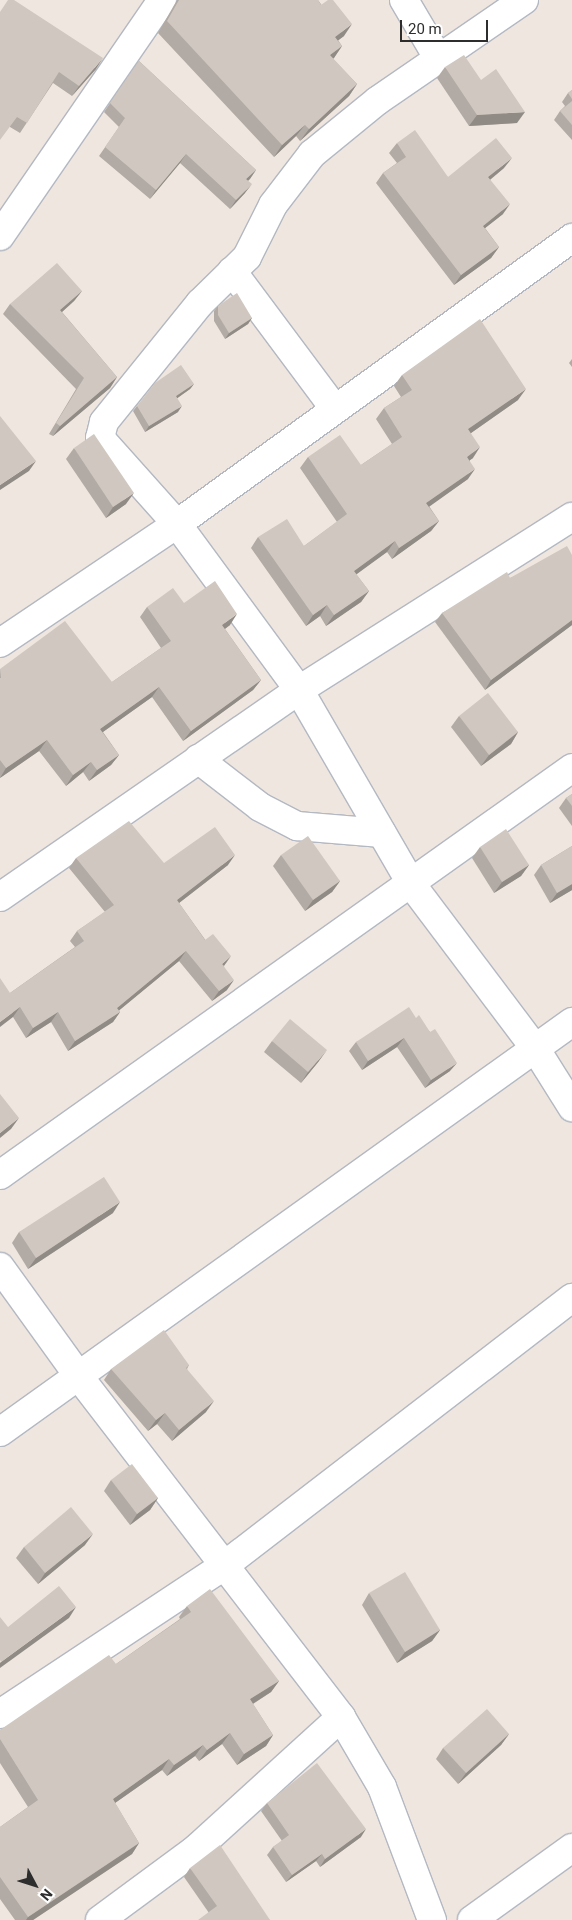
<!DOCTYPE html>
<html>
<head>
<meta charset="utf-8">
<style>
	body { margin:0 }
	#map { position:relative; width:572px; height:1920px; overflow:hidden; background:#efe6df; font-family:Roboto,sans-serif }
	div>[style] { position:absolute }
	.roads { filter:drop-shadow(1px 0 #b3b8c2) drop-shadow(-1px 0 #b3b8c2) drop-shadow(0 1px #b3b8c2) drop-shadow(0 -1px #b3b8c2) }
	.street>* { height:28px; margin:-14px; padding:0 14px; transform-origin:14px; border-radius:14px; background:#fff }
	.wall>* { inset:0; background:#b2aba5 }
	.shaded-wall>* { inset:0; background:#918b86 }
	.building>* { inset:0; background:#cfc7c0 }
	span { translate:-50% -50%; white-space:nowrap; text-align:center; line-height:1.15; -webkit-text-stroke:4px #fff; paint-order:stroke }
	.north { position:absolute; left:10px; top:1860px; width:50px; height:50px; -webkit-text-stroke:4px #fff; paint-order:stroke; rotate:130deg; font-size:14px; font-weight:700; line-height:20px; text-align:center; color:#2d2d2d }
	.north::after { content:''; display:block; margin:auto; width:18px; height:22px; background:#2d2d2d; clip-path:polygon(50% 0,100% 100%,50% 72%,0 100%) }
	.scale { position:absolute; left:400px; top:20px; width:88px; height:22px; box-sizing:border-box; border:2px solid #2d2d2d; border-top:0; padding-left:6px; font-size:15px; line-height:18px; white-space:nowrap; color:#2d2d2d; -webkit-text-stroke:4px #fff; paint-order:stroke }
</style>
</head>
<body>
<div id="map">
	<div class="roads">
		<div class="street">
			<div style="left:404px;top:0;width:71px;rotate:59.5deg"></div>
			<div style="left:524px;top:0;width:178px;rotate:145.5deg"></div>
			<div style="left:377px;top:101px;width:84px;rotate:140.8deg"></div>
			<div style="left:312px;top:154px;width:64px;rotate:127.4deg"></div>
			<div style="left:273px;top:205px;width:58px;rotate:116.6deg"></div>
			<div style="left:247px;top:257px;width:66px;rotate:135.6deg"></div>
			<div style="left:200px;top:303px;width:153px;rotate:128.9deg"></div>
			<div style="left:104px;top:422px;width:16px;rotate:104deg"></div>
			<div style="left:100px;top:438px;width:115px;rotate:48.2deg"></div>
			<div style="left:177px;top:524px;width:206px;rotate:53.7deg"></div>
			<div style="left:299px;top:690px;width:225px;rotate:59.9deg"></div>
			<div style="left:412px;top:885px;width:204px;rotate:53deg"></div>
			<div style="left:535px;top:1048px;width:70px;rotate:57.9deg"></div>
			<div style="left:0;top:236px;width:286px;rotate:-55.5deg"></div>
			<div style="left:232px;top:271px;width:172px;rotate:53.3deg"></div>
			<div style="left:0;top:643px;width:213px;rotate:-33.9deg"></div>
			<div style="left:177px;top:524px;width:488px;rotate:-35.9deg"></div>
			<div style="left:198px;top:759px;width:78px;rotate:37.7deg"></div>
			<div style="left:260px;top:807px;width:42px;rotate:27.2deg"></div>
			<div style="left:297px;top:826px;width:85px;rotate:4.7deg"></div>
			<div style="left:0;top:897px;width:364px;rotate:-34.7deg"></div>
			<div style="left:299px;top:690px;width:323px;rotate:-32.4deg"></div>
			<div style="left:0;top:1175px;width:702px;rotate:-35.43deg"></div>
			<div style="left:0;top:1267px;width:137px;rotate:54.2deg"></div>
			<div style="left:80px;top:1378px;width:428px;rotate:52.4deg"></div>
			<div style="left:341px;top:1717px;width:81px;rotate:59.6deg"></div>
			<div style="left:382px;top:1787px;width:142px;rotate:69.4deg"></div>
			<div style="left:0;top:1432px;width:704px;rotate:-35.63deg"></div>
			<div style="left:0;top:1714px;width:270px;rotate:-33.5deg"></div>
			<div style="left:225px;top:1565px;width:438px;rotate:-37.6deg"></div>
			<div style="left:100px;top:1920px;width:119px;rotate:-36.5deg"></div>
			<div style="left:196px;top:1849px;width:196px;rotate:-42.3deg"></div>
			<div style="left:472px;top:1920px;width:123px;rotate:-35.8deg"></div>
		</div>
	</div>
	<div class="wall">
		<div style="clip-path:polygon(177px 0,318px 0,344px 36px,338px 40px,342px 46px,333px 59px,357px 84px,349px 96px,300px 141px,296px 136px,274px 157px,158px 33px)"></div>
		<div style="clip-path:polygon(0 12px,96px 69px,72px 96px,53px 83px,20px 133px,10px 127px)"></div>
		<div style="clip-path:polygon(139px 61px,256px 170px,248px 181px,245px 193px,230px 209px,180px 163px,150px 199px,99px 156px,119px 127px,104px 112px)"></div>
		<div style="clip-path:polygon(445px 67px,517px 123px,469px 126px,437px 78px)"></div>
		<div style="clip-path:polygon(572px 90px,572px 140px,554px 120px,560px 111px,565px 106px,562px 102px,568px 93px)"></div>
		<div style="clip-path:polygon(397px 143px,448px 177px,504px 168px,490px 180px,503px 214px,485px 228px,499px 247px,491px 258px,454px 285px,376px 183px,383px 173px,397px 163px,389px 153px)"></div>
		<div style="clip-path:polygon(82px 291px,74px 301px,62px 312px,117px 377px,110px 388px,53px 436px,49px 434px,76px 389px,3px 314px,10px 304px)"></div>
		<div style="clip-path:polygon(218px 306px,252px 318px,248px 324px,225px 339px,214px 321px,214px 311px)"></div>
		<div style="clip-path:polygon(572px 359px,572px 367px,569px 363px)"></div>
		<div style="clip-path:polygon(402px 375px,518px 400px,471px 433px,473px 458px,470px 460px,468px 479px,429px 506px,439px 521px,431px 531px,392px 559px,387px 552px,356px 574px,369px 591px,361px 602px,326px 626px,320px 616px,306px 626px,251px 548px,258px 537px,304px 546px,337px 522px,300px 468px,308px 457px,361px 465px,392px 444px,376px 419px,384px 408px,401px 397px,394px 386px)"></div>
		<div style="clip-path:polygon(194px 384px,190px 389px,177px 398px,178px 412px,145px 432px,133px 411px,137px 406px)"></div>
		<div style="clip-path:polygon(74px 448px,126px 504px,106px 518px,66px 459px)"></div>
		<div style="clip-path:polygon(572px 555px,572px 625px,485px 690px,435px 622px,442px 613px,510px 578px)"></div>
		<div style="clip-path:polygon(184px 603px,230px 625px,225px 629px,261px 680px,253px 690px,183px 741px,152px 697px,103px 732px,119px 755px,111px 765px,89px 781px,83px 772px,66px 786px,39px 751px,0 778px,0 669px,112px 682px,161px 648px,140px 617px,147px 607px)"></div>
		<div style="clip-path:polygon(459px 716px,518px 732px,511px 744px,481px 766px,451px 727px)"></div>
		<div style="clip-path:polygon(572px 794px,572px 826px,559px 808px,566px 798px)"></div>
		<div style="clip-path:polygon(572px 846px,572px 890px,550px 903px,534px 875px,541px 865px)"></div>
		<div style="clip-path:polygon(480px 847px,529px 865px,521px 876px,494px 893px,472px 858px)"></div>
		<div style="clip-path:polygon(281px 855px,340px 881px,332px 892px,305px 911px,273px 866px)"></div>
		<div style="clip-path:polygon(76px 858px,164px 863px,228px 865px,179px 903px,224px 966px,227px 990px,212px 1001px,179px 961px,119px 1010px,120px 1012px,113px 1022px,68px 1051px,51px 1022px,26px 1038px,13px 1017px,10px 993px,75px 947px,70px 941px,77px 931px,105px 912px,69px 868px)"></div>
		<div style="clip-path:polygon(416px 1018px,430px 1032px,450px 1071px,425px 1088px,397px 1047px,362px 1070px,349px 1051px,356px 1042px)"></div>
		<div style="clip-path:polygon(272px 1041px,319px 1061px,301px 1083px,264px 1052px)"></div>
		<div style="clip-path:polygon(113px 1213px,28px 1269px,12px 1243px,19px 1232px)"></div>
		<div style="clip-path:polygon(189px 1365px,187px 1369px,206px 1412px,172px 1441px,157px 1424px,148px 1431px,104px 1380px,111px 1369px)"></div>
		<div style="clip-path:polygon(111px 1480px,158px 1498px,150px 1510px,130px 1525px,104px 1491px)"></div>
		<div style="clip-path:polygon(85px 1545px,38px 1584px,16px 1558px,24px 1547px)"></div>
		<div style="clip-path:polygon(369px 1593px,440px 1630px,432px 1641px,397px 1663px,362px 1605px)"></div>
		<div style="clip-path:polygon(187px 1606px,279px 1681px,271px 1692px,253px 1704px,273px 1735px,266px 1746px,237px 1765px,222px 1744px,199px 1761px,195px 1756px,167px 1776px,162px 1770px,115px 1803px,139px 1843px,132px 1854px,33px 1920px,15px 1920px,0 1899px,0 1827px,28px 1807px,0 1763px,0 1730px,116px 1664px,180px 1619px,179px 1617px)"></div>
		<div style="clip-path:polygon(509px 1734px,501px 1745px,458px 1784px,436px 1759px,443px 1748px)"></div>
		<div style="clip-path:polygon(267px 1803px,361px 1837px,320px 1867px,316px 1861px,286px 1882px,267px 1855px,273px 1847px,282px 1841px,261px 1811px)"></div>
		<div style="clip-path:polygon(190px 1868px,270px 1920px,209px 1913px,184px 1877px)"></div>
	</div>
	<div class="shaded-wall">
		<div style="clip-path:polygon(352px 24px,344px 36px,327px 49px,335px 37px)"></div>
		<div style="clip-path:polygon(342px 46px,334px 58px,322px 67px,330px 55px)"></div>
		<div style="clip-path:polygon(103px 58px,96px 69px,72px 96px,79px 86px)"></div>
		<div style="clip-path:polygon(357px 84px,349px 96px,300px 141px,309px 129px)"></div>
		<div style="clip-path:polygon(525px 112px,517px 123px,469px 126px,477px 115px)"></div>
		<div style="clip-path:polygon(305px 125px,296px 136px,274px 157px,282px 145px)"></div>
		<div style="clip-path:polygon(186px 154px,180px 163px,150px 199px,156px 190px)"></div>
		<div style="clip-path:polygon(512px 158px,504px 168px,481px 187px,488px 177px)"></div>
		<div style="clip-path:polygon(256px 170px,250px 179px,240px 188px,246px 179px)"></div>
		<div style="clip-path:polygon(252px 184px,245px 193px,230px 209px,236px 200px)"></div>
		<div style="clip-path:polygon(510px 204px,503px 214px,475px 236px,483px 226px)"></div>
		<div style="clip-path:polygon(499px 247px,491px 258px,454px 285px,461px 275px)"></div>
		<div style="clip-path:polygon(82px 291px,74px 301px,52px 321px,60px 310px)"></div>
		<div style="clip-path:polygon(252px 318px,248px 324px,225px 339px,229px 333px)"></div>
		<div style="clip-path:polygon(117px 377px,110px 388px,53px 436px,60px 426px)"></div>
		<div style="clip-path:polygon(194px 384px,190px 389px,172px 402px,176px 396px)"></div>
		<div style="clip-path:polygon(526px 389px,518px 400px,461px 440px,468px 429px)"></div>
		<div style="clip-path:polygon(182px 406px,178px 412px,145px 432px,149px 426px)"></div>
		<div style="clip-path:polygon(480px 447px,473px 458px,460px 467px,467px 457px)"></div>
		<div style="clip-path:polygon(36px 461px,29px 471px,0 490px,0 485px)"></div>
		<div style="clip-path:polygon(475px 469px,468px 479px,419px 514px,426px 503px)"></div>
		<div style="clip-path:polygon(134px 493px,126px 504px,106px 518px,113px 507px)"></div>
		<div style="clip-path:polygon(439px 521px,431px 531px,392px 559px,399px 548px)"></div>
		<div style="clip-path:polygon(395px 541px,387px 552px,346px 582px,354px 571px)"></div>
		<div style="clip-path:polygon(369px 591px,361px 602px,326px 626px,334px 615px)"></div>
		<div style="clip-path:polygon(327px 605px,320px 616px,306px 626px,313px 615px)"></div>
		<div style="clip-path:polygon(237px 614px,230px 625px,215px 636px,222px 625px)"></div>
		<div style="clip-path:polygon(572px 620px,572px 625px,485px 690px,491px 680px)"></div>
		<div style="clip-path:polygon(261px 680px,253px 690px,183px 741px,191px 731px)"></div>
		<div style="clip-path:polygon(159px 687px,152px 697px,93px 739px,100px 729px)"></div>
		<div style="clip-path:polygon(518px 732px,511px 744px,481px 766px,489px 755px)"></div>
		<div style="clip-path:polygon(47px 740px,39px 751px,0 778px,6px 768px)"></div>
		<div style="clip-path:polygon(119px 755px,111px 765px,89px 781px,97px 770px)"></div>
		<div style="clip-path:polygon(91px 762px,83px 772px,66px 786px,73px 775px)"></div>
		<div style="clip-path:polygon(235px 855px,228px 865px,170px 910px,177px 900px)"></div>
		<div style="clip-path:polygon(529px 865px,521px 876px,494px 893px,502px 882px)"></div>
		<div style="clip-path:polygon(340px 881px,332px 892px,305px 911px,313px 900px)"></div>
		<div style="clip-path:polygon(572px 884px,572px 890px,550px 903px,557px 893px)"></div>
		<div style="clip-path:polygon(186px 951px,179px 961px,110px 1018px,117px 1008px)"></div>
		<div style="clip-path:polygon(231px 956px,224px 966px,222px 964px)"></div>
		<div style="clip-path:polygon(234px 980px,227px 990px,212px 1001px,219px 991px)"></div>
		<div style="clip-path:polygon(20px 1007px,13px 1017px,0 1027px,0 1022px)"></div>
		<div style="clip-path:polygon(58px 1012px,51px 1022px,26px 1038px,33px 1028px)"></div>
		<div style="clip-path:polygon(120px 1012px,113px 1022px,68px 1051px,75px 1041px)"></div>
		<div style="clip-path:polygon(404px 1038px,397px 1047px,362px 1070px,368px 1061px)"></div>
		<div style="clip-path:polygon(327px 1050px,319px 1061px,301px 1083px,308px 1072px)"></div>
		<div style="clip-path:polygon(457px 1063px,450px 1071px,425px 1088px,431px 1080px)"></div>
		<div style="clip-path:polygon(19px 1118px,11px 1129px,0 1138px,0 1133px)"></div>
		<div style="clip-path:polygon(120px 1202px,113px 1213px,28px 1269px,36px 1258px)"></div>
		<div style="clip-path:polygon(214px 1401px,206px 1412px,172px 1441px,179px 1430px)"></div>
		<div style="clip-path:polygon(165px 1413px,157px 1424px,148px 1431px,156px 1420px)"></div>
		<div style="clip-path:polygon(158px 1498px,150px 1510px,130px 1525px,137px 1514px)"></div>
		<div style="clip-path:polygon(93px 1534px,85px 1545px,38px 1584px,45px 1573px)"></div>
		<div style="clip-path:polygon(76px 1607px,69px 1618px,0 1668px,0 1663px,1px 1662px)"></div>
		<div style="clip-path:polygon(440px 1630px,432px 1641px,397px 1663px,405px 1652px)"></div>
		<div style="clip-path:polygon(279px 1681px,271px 1692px,243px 1710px,250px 1699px)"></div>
		<div style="clip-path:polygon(230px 1733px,222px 1744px,199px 1761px,207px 1750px)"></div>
		<div style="clip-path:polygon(509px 1734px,501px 1745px,458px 1784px,466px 1773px)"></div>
		<div style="clip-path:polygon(273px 1735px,266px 1746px,237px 1765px,244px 1754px)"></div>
		<div style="clip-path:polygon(203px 1745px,195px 1756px,167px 1776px,174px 1765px)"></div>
		<div style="clip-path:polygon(169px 1759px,162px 1770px,105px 1810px,113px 1799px)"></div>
		<div style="clip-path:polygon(366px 1829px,361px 1837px,320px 1867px,325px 1859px)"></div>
		<div style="clip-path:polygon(139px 1843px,132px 1854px,33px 1920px,26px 1920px,28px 1917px)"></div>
		<div style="clip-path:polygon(322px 1854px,316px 1861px,286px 1882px,292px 1875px)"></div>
	</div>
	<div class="building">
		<div style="clip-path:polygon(8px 0,14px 0,103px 58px,79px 86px,59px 72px,27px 123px,17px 117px,0 140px,0 12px)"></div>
		<div style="clip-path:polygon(179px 0,318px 0,321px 5px,328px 0,333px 0,352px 24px,335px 37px,342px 46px,330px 55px,357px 84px,309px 129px,305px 125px,282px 145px,167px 21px)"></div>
		<div style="clip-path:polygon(464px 55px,481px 80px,496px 69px,525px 112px,477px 115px,445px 67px)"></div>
		<div style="clip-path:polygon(139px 61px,256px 170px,246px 179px,252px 184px,236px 200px,186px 154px,156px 190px,105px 147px,125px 118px,110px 103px)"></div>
		<div style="clip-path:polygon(572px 90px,572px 99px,568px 93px)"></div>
		<div style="clip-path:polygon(572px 101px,572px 125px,560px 111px)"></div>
		<div style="clip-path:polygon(415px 130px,448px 177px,496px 138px,512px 158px,488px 177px,510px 204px,483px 226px,499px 247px,461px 275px,383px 173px,406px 157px,397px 143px)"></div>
		<div style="clip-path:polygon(57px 263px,82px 291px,60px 310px,117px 377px,60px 426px,56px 423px,84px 378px,10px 304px)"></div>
		<div style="clip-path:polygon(237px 293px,252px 318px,229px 333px,218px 315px,218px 306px)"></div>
		<div style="clip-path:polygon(480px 319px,526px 389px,468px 429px,480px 447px,467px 457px,475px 469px,426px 503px,439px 521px,399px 548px,395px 541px,354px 571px,369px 591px,334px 615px,327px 605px,313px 615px,258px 537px,287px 519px,304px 546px,347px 514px,308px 457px,340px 435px,361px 465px,402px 437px,384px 408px,412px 390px,402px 375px)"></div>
		<div style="clip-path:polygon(181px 365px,194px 384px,176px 396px,182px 406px,149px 426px,137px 406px,155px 383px)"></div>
		<div style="clip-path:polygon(0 416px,36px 461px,0 485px)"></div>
		<div style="clip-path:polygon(94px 434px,134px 493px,113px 507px,74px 448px)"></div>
		<div style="clip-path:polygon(567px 546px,572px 555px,572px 620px,491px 680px,442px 613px,507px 572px,510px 578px)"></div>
		<div style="clip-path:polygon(215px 581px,237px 614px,222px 625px,261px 680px,191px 731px,159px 687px,100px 729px,119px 755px,97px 770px,91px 762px,73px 775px,47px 740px,6px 768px,0 760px,0 678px,1px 678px,0 669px,65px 621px,112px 682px,171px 641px,147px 607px,173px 588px,184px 603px)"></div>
		<div style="clip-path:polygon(488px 693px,518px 732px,489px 755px,459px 716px)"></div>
		<div style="clip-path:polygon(572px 794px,572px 806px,566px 798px)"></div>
		<div style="clip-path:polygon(129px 821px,164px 863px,215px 827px,235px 855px,177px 900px,205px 940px,213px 934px,231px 956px,222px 964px,234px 980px,219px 991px,186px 951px,117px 1008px,120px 1012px,75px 1041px,58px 1012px,33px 1028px,20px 1007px,0 1022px,0 978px,12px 996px,10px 993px,84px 941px,77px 931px,114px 905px,76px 858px)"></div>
		<div style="clip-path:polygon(506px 829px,529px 865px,502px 882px,480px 847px)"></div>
		<div style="clip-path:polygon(308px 836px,340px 881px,313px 900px,281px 855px)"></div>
		<div style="clip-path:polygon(572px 846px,572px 884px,557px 893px,541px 865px)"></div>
		<div style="clip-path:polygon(409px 1007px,416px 1018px,419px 1015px,430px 1032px,435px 1029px,457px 1063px,431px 1080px,404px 1038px,368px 1061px,356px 1042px)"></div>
		<div style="clip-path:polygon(290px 1019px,327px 1050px,308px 1072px,272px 1041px)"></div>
		<div style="clip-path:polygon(0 1094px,19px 1118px,0 1133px)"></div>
		<div style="clip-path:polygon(104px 1177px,120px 1202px,36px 1258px,19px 1232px)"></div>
		<div style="clip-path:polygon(164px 1330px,189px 1365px,186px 1368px,214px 1401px,179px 1430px,165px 1413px,156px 1420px,111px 1369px)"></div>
		<div style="clip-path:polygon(132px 1464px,158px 1498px,137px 1514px,111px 1480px)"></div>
		<div style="clip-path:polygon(71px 1507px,93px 1534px,45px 1573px,24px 1547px)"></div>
		<div style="clip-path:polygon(405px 1572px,440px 1630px,405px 1652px,369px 1593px)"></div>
		<div style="clip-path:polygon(59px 1586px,76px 1607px,1px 1662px,0 1660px,0 1617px,8px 1627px)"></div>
		<div style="clip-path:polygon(210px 1589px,279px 1681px,250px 1699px,273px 1735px,244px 1754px,230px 1733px,207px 1750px,203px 1745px,174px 1765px,169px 1759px,113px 1799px,139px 1843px,28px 1917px,0 1877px,0 1827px,38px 1800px,0 1739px,0 1730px,109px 1655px,116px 1664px,191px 1612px,187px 1606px)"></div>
		<div style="clip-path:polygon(487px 1709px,509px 1734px,466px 1773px,443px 1748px)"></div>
		<div style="clip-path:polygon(317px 1763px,366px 1829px,325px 1859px,322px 1854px,292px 1875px,273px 1847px,289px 1835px,267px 1803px)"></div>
		<div style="clip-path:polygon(220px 1845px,270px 1920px,198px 1920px,217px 1906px,190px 1868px)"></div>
	</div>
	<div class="north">N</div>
	<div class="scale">20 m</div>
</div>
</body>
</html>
